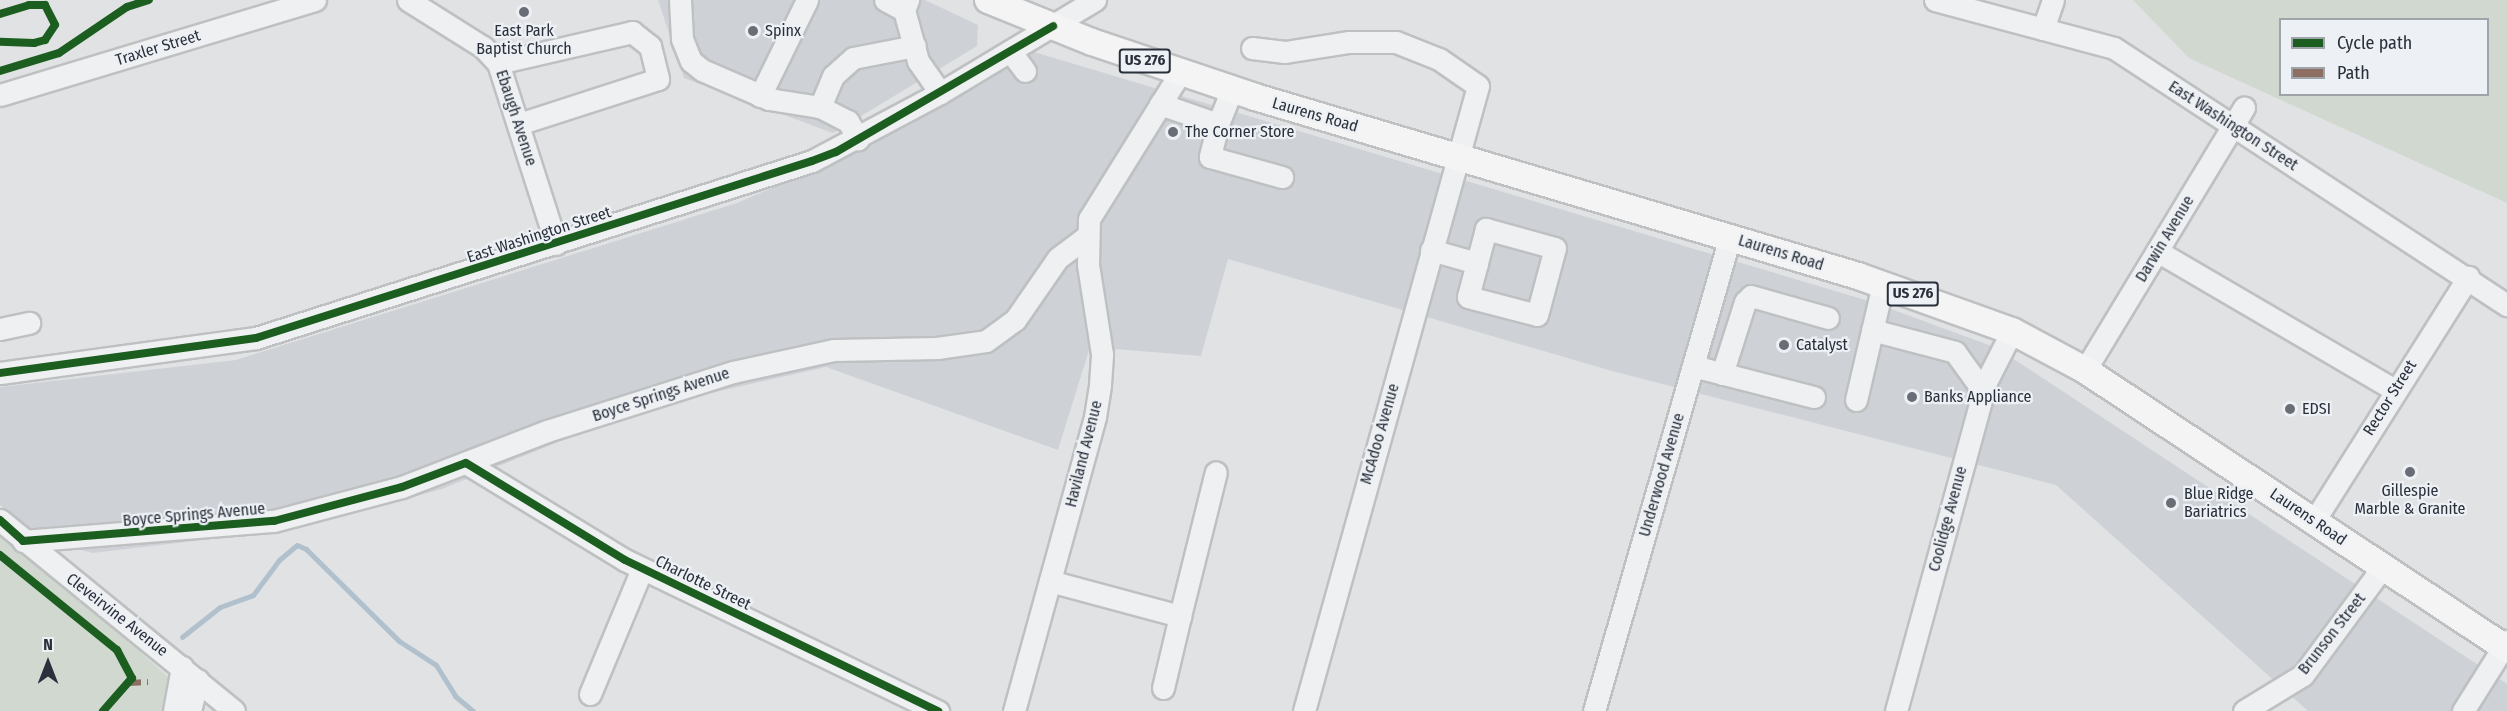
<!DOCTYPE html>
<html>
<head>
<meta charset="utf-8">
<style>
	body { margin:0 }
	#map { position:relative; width:2507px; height:711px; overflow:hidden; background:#e0e2e4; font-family:"Fira Sans Condensed",sans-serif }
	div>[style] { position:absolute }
	.built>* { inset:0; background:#ced2d7 }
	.green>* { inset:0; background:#d1d8d0 }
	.stream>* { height:5px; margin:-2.5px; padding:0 2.5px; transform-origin:2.5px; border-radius:2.5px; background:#b0c0cc }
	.roads { filter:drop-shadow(2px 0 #bec0c2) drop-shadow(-2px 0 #bec0c2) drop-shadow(0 2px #bec0c2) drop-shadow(0 -2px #bec0c2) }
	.minor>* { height:21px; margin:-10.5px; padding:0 10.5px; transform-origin:10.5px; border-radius:10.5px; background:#eff0f1 }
	.major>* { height:26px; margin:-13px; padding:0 13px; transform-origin:13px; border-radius:13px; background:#f4f4f5 }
	.quiet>* { height:6px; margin-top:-3px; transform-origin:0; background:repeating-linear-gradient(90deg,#8d6e63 0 12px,transparent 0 18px) }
	.cycleway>* { height:8px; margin:-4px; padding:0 4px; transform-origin:4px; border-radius:4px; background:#1b5e20 }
	.dots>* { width:16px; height:16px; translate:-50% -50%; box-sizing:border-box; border:3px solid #edf0f4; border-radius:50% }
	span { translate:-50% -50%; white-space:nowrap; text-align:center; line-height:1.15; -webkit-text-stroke:4.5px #edf0f4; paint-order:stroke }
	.shield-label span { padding:2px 4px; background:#edf0f4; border:2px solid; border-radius:4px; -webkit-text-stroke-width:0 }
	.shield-label { font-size:15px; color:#29303b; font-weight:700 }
	.poi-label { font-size:16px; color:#29303b }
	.left { translate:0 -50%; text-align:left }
	.street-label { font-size:16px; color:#29303b }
	.legend { position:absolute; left:2279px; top:18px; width:210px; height:78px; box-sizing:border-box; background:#edf0f4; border:2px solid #9fa3aa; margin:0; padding:8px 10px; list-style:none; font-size:18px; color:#29303b }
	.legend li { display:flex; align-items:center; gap:12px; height:30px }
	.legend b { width:30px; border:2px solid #9fa3aa }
	.north { position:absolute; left:18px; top:633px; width:60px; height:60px; -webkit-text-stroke:4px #edf0f4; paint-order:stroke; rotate:0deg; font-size:16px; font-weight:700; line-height:24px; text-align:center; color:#29303b }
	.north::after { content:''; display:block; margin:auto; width:21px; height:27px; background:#29303b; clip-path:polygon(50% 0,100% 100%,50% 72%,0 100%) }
</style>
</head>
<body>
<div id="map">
	<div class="built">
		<div style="clip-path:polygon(658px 0,925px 0,978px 25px,977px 46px,833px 133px,684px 78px)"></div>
		<div style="clip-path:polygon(1034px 52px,1872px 302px,1997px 348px,2507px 684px,2507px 711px,2308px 711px,2056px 485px,1612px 371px,1228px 259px,1201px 356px,1090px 347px,1058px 450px,826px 367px,640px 409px,442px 489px,296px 529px,92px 553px,29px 533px,0 505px,0 387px,236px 360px,737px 203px,864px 148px)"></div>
	</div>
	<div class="green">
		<div style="clip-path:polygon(evenodd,2133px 0,2507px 0,2507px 203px,2189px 58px,2133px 0,2280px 20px,2488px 20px,2488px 94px,2280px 94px,2280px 20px)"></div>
		<div style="clip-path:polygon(0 527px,175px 683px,172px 711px,0 711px)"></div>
	</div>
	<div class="stream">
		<div style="left:182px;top:637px;width:48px;rotate:-38.3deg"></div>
		<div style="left:220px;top:607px;width:35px;rotate:-20deg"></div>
		<div style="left:253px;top:595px;width:44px;rotate:-53.4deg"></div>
		<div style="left:279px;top:560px;width:23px;rotate:-40deg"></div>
		<div style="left:297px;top:545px;width:10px;rotate:24deg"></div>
		<div style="left:306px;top:549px;width:131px;rotate:44.7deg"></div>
		<div style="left:399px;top:641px;width:44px;rotate:33deg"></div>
		<div style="left:436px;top:665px;width:36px;rotate:58deg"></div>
		<div style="left:455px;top:696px;width:23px;rotate:40deg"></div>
	</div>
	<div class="roads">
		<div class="minor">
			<div style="left:408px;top:0;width:89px;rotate:32.1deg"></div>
			<div style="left:483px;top:47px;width:22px;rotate:47deg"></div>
			<div style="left:498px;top:63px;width:190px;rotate:72.2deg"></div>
			<div style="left:680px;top:0;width:39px;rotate:87deg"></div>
			<div style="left:682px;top:39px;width:24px;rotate:68deg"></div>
			<div style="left:691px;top:61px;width:14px;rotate:39deg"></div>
			<div style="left:702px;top:70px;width:73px;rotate:23.4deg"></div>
			<div style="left:769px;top:99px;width:52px;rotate:8.9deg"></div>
			<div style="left:820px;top:107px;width:31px;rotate:27deg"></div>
			<div style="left:848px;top:121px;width:21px;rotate:61deg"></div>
			<div style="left:885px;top:0;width:21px;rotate:28deg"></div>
			<div style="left:908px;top:0;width:11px;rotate:112deg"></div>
			<div style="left:904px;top:10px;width:53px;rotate:74.6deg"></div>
			<div style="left:918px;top:61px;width:39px;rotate:55deg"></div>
			<div style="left:1935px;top:0;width:185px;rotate:15deg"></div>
			<div style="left:2114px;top:48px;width:470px;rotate:33.2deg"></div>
			<div style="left:2043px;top:29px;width:31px;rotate:-71deg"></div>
			<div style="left:1252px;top:48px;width:33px;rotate:7deg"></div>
			<div style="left:1285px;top:52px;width:65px;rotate:-8.9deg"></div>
			<div style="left:1349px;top:42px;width:47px"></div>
			<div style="left:1396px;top:42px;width:46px;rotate:21.6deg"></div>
			<div style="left:1439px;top:59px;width:47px;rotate:34.7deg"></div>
			<div style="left:1478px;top:86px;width:649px;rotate:105.56deg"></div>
			<div style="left:1010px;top:51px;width:25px;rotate:53deg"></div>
			<div style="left:498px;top:63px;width:138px;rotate:-13deg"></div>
			<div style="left:632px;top:32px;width:23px;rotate:38deg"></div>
			<div style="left:650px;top:46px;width:34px;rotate:76deg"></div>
			<div style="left:658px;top:79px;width:146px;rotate:162.1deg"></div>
			<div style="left:0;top:95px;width:329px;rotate:-16.8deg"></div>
			<div style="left:760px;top:96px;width:107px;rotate:-63.9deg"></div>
			<div style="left:1160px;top:104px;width:61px;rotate:19deg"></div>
			<div style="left:1218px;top:124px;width:37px;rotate:-68deg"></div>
			<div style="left:820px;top:107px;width:34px;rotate:-67deg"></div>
			<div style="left:833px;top:76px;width:27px;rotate:-42deg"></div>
			<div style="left:853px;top:58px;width:63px;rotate:-11deg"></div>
			<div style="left:1218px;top:124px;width:34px;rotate:104deg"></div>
			<div style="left:1210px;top:157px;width:75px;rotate:15.5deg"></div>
			<div style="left:1431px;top:250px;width:48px;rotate:15.8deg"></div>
			<div style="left:1477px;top:263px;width:35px;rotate:105deg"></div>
			<div style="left:1468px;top:297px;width:71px;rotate:14.6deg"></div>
			<div style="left:1537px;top:315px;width:69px;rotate:-75deg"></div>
			<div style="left:1555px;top:248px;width:72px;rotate:-164.6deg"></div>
			<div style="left:1486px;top:229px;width:35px;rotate:105deg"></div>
			<div style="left:2157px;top:251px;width:276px;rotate:30.3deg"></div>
			<div style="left:0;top:329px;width:30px;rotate:-12deg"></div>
			<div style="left:1872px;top:330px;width:86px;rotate:14.8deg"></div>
			<div style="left:1955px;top:352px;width:48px;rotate:54.3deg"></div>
			<div style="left:1693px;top:366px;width:125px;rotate:14.4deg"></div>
			<div style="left:2085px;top:370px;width:307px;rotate:-58.8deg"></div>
			<div style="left:0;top:373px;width:258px;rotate:-7.8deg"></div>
			<div style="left:256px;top:338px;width:583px;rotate:-17.66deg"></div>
			<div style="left:812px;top:161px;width:145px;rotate:-28deg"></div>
			<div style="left:940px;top:93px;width:181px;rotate:-31deg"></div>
			<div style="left:1722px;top:374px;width:76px;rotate:-72.3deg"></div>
			<div style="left:1745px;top:302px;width:8px;rotate:-45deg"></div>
			<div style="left:1751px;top:296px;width:80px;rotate:15.9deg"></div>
			<div style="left:1856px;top:400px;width:119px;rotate:-76.9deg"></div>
			<div style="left:466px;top:463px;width:186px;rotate:31.4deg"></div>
			<div style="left:625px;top:560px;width:348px;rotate:25.8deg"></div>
			<div style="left:0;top:520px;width:302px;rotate:39.2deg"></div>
			<div style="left:2314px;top:521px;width:289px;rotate:-57.7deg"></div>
			<div style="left:23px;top:541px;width:252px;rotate:-4.6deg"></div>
			<div style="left:274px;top:521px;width:132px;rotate:-14.9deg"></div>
			<div style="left:402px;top:487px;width:155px;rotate:-21.1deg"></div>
			<div style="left:547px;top:431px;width:195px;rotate:-17.6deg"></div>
			<div style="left:733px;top:372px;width:103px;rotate:-12.3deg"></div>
			<div style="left:834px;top:350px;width:103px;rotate:-1.1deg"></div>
			<div style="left:937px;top:348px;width:49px;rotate:-8.1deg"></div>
			<div style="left:986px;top:341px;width:36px;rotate:-36deg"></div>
			<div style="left:1015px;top:320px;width:75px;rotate:-55.3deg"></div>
			<div style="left:1058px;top:258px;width:36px;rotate:-37deg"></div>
			<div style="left:1050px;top:581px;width:135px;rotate:15.1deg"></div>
			<div style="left:1180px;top:616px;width:148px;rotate:-76deg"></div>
			<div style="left:1163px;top:688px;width:74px;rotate:-76.7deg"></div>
			<div style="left:590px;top:694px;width:135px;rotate:-67.4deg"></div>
			<div style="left:174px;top:711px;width:45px;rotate:-79.7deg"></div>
			<div style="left:190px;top:711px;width:32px;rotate:-76deg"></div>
			<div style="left:1014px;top:711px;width:305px;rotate:-74.6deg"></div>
			<div style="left:1095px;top:417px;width:33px;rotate:-81deg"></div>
			<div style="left:1100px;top:384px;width:30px;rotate:-86deg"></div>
			<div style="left:1102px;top:354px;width:90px;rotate:-98.9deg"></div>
			<div style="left:1088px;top:265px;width:46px;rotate:-88.8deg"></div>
			<div style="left:1089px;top:219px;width:172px;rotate:-58.1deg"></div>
			<div style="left:1594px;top:711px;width:492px;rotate:-74deg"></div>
			<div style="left:1896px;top:711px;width:341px;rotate:-74.7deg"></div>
			<div style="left:1986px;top:382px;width:57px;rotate:-63deg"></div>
			<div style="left:2244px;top:711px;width:69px;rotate:-31.4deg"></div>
			<div style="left:2303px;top:675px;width:133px;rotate:-53.6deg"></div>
			<div style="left:2463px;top:711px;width:83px;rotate:-57.8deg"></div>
		</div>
		<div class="major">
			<div style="left:988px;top:0;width:112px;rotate:22deg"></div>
			<div style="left:1092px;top:42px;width:172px;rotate:18.6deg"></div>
			<div style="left:1255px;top:97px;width:629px;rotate:16.53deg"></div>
			<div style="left:1858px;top:276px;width:164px;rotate:19.7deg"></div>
			<div style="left:2012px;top:331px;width:83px;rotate:28.1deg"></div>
			<div style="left:2085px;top:370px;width:506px;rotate:33.47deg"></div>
		</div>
	</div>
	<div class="quiet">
		<div style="left:129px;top:683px;width:19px;rotate:-3deg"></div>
	</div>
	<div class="cycleway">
		<div style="left:0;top:14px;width:30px;rotate:-17deg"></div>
		<div style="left:29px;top:5px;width:16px"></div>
		<div style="left:45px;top:5px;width:22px;rotate:63deg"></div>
		<div style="left:55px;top:25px;width:18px;rotate:124deg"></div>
		<div style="left:45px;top:40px;width:11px;rotate:165deg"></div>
		<div style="left:34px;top:43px;width:34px;rotate:-178deg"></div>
		<div style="left:0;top:71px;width:62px;rotate:-17deg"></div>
		<div style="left:59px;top:53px;width:82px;rotate:-34.1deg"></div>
		<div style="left:127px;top:7px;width:23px;rotate:-18deg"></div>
		<div style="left:0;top:373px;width:258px;rotate:-7.8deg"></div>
		<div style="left:256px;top:338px;width:583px;rotate:-17.66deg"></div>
		<div style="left:812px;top:161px;width:26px;rotate:-21deg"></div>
		<div style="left:836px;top:152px;width:251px;rotate:-30.1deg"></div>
		<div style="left:0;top:520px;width:31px;rotate:42deg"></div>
		<div style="left:23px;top:541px;width:252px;rotate:-4.6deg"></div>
		<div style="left:274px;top:521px;width:132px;rotate:-14.9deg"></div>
		<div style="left:402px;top:487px;width:68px;rotate:-20.6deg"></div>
		<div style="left:466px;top:463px;width:186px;rotate:31.4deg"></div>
		<div style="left:625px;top:560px;width:348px;rotate:25.8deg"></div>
		<div style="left:0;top:555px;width:151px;rotate:39.1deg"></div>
		<div style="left:117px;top:650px;width:32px;rotate:62deg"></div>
		<div style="left:132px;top:678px;width:44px;rotate:131.3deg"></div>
	</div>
	<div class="dots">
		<div style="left:524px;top:12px;background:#696e76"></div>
		<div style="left:753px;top:31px;background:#696e76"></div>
		<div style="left:1173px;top:132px;background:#696e76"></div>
		<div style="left:1784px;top:345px;background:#696e76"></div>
		<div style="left:1912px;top:397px;background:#696e76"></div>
		<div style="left:2290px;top:409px;background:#696e76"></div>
		<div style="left:2410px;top:472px;background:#696e76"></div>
		<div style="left:2171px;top:503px;background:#696e76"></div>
	</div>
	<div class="shield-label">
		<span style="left:1145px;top:61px">US 276</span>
		<span style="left:1913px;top:294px">US 276</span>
	</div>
	<div class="poi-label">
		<span style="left:524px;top:40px">East Park<br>Baptist Church</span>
		<span class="left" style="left:765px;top:31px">Spinx</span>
		<span class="left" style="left:1185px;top:132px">The Corner Store</span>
		<span class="left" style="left:1796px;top:345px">Catalyst</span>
		<span class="left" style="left:1924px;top:397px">Banks Appliance</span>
		<span class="left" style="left:2302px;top:409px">EDSI</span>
		<span style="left:2410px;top:500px">Gillespie<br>Marble &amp; Granite</span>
		<span class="left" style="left:2184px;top:503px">Blue Ridge<br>Bariatrics</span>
	</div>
	<div class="street-label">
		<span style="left:158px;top:48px;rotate:-17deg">Traxler Street</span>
		<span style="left:1315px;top:115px;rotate:16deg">Laurens Road</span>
		<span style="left:516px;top:118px;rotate:72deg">Ebaugh Avenue</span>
		<span style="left:2233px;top:126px;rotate:33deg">East Washington Street</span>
		<span style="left:539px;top:235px;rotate:-18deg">East Washington Street</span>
		<span style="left:2165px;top:239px;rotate:-59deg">Darwin Avenue</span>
		<span style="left:1781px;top:253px;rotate:17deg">Laurens Road</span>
		<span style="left:661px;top:395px;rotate:-18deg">Boyce Springs Avenue</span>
		<span style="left:2390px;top:398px;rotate:-58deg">Rector Street</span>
		<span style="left:1380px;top:434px;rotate:-74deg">McAdoo Avenue</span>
		<span style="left:1084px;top:454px;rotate:-76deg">Haviland Avenue</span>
		<span style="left:1662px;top:475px;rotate:-74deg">Underwood Avenue</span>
		<span style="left:194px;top:515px;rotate:-5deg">Boyce Springs Avenue</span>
		<span style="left:2308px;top:517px;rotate:34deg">Laurens Road</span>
		<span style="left:1948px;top:519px;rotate:-75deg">Coolidge Avenue</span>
		<span style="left:703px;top:583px;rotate:26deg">Charlotte Street</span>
		<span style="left:117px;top:615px;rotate:38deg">Cleveirvine Avenue</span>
		<span style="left:2332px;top:634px;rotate:-52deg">Brunson Street</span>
	</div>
	<ul class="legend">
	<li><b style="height:8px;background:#1b5e20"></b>Cycle path</li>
	<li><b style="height:8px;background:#8d6e63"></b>Path</li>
	</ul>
	<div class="north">N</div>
</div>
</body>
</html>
